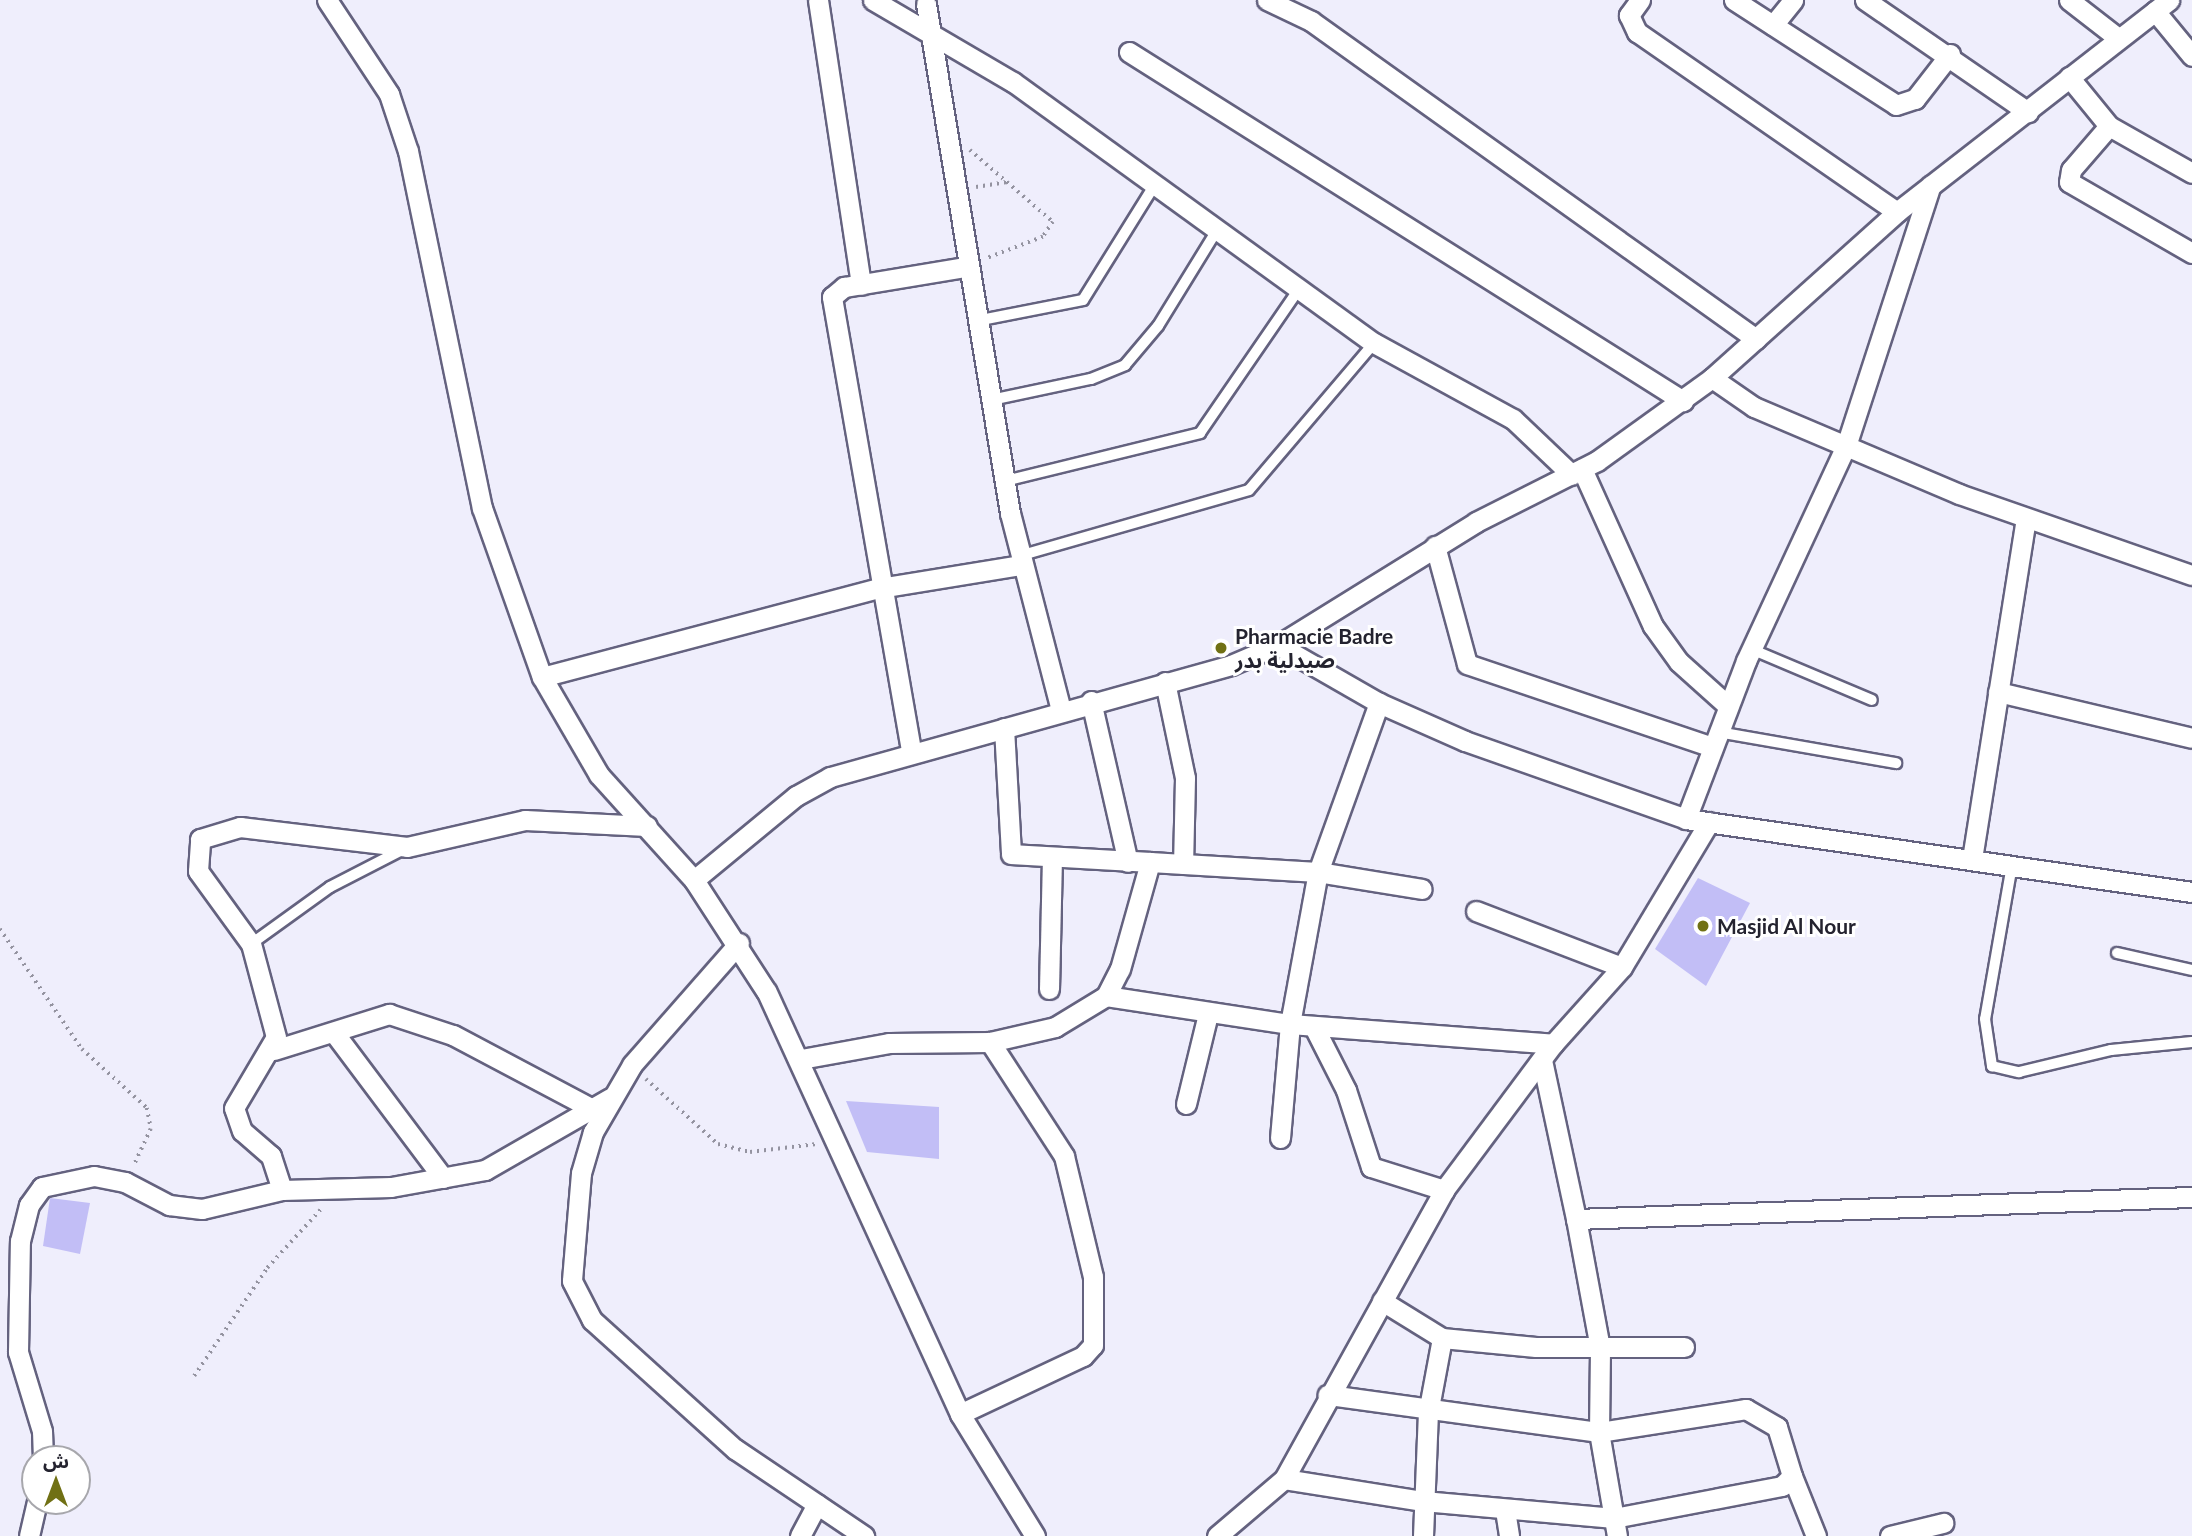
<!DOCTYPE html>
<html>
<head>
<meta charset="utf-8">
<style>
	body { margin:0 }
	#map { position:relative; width:2192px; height:1536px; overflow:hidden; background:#efeefc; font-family:Lato,"Noto Sans Arabic",sans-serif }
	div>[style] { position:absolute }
	.building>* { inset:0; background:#c2bef6 }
	.path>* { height:3.5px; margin-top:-1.75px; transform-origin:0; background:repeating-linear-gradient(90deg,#9493a0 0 2px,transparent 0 7px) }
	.roads { filter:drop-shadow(2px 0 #64627f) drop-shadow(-2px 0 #64627f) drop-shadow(0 2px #64627f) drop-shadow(0 -2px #64627f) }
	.lane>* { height:10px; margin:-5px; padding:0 5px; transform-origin:5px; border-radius:5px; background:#fff }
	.street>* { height:19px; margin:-9.5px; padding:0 9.5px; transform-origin:9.5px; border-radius:9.5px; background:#fff }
	.dots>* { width:19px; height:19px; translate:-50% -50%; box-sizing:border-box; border:4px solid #fff; border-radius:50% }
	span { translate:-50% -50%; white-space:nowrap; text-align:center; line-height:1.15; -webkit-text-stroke:6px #fff; paint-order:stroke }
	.poi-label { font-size:21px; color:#24232f; font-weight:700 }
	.left { translate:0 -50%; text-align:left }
	.north { position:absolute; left:21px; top:1445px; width:70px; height:70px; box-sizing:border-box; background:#fff; border:2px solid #a7a7ac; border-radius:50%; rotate:0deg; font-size:19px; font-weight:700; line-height:28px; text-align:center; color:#24232f }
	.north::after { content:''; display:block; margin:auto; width:24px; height:32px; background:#707014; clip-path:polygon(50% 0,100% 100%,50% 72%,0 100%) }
</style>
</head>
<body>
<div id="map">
	<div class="building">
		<div style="clip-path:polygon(1698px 878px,1750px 903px,1706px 986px,1655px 949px)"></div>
		<div style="clip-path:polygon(846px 1101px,939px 1107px,939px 1159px,867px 1152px)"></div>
		<div style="clip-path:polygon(50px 1198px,90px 1203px,80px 1254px,43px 1246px)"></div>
	</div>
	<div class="path">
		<div style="left:970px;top:150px;width:110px;rotate:40.9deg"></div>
		<div style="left:1053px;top:222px;width:18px;rotate:124deg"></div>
		<div style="left:1043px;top:237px;width:59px;rotate:159.1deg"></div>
		<div style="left:976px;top:187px;width:33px;rotate:-9deg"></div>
		<div style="left:0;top:929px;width:145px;rotate:55.7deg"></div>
		<div style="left:82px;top:1049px;width:88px;rotate:42.2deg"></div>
		<div style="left:147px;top:1108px;width:21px;rotate:79deg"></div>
		<div style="left:151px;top:1129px;width:40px;rotate:115deg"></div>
		<div style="left:646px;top:1079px;width:97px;rotate:42.1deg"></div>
		<div style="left:718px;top:1144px;width:33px;rotate:14deg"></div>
		<div style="left:750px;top:1152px;width:67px;rotate:-6.8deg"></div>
		<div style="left:194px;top:1376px;width:130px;rotate:-55.9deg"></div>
		<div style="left:267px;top:1268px;width:81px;rotate:-47.5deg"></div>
	</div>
	<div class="roads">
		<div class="lane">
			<div style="left:976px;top:321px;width:109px;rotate:-11.1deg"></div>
			<div style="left:1083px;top:300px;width:134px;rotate:-58.1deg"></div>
			<div style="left:991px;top:400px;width:102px;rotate:-11.9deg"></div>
			<div style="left:1091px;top:379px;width:37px;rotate:-22deg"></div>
			<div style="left:1125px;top:365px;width:51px;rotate:-49.8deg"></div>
			<div style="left:1158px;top:326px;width:113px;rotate:-58.4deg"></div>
			<div style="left:1005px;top:481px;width:201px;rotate:-13.8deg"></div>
			<div style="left:1200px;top:433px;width:175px;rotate:-55.5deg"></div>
			<div style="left:1019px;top:556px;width:239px;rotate:-16deg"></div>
			<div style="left:1249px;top:490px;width:193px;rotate:-49.6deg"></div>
			<div style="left:1751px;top:649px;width:131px;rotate:22.9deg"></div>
			<div style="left:1718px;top:732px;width:181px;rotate:9.9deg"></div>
			<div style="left:2012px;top:865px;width:156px;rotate:99.9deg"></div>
			<div style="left:1985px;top:1019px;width:48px;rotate:81.5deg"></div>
			<div style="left:1992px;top:1066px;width:28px;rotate:13deg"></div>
			<div style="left:2019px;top:1072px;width:95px;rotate:-13.4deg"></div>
			<div style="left:2111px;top:1050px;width:81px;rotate:-5.6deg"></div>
			<div style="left:251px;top:944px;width:97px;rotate:-35.8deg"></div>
			<div style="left:330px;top:887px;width:83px;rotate:-27.2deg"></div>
			<div style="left:2117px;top:953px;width:77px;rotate:12.8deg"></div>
		</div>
		<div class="street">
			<div style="left:327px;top:0;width:113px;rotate:56.6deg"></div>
			<div style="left:389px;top:94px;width:60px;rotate:71.6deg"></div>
			<div style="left:408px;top:151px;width:365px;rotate:78.3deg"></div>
			<div style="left:482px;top:508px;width:179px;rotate:70.5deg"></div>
			<div style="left:542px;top:677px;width:113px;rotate:59.8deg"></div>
			<div style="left:599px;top:775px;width:142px;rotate:47.9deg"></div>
			<div style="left:818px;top:0;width:288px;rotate:81.4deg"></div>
			<div style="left:873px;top:0;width:162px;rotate:30.4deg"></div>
			<div style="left:1013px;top:82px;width:445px;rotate:35.9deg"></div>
			<div style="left:1374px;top:343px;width:158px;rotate:28.7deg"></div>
			<div style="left:1513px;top:419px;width:81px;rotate:43.5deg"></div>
			<div style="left:1267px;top:0;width:49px;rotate:25.5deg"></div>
			<div style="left:1311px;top:21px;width:547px;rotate:35.55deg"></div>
			<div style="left:1640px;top:0;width:19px;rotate:126deg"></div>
			<div style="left:1629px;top:15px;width:19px;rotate:65deg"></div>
			<div style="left:1637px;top:32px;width:316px;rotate:34.7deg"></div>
			<div style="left:1734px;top:0;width:193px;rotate:32.9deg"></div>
			<div style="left:1896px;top:105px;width:20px;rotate:-18deg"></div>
			<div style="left:1915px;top:99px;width:57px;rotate:-52.1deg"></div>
			<div style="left:1865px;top:0;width:198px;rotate:34.5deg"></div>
			<div style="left:2069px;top:0;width:62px;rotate:37.8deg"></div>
			<div style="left:926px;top:4px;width:516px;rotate:80.63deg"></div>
			<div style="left:1010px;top:513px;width:203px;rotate:75.5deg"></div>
			<div style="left:2155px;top:11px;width:58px;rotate:50.6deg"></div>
			<div style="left:1773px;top:25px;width:32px;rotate:-51deg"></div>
			<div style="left:1129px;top:52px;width:655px;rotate:32.21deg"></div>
			<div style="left:2069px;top:77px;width:63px;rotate:50.8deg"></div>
			<div style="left:2109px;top:126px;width:58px;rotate:130.8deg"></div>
			<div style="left:2071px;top:170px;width:12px;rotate:99deg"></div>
			<div style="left:2069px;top:182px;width:142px;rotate:30deg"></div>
			<div style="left:2109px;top:126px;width:95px;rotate:29.5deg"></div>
			<div style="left:1712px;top:378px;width:51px;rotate:34.6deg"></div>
			<div style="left:1754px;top:407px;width:223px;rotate:23deg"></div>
			<div style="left:1959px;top:494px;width:247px;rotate:19.2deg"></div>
			<div style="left:1582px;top:469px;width:172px;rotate:65.7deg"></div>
			<div style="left:1653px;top:626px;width:44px;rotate:54.2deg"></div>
			<div style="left:1679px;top:662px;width:66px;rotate:41.9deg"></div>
			<div style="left:1435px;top:546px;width:122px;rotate:74.8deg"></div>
			<div style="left:1467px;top:664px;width:259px;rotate:18.7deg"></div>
			<div style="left:1278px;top:645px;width:116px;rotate:29.9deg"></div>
			<div style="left:1379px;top:703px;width:94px;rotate:23.8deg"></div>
			<div style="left:1465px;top:741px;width:234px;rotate:19.4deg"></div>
			<div style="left:1686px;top:819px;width:511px;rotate:8.21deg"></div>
			<div style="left:542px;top:677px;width:349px;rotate:-14.8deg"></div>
			<div style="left:879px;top:588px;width:144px;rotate:-9.2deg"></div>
			<div style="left:1165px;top:682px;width:98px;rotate:78.2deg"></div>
			<div style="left:1185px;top:778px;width:86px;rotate:91.3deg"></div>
			<div style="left:1998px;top:692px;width:199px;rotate:13.3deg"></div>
			<div style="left:1091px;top:701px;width:165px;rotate:77.1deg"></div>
			<div style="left:1004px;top:728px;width:126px;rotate:86.8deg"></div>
			<div style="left:1011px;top:854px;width:139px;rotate:3.3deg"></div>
			<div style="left:911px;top:750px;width:460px;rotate:-99.9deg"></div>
			<div style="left:832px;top:297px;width:16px;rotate:-40deg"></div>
			<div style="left:844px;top:287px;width:123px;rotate:-9.4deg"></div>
			<div style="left:1686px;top:819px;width:169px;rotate:-69.2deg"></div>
			<div style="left:1746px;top:661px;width:237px;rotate:-65.1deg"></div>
			<div style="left:1846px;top:446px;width:274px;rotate:-72deg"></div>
			<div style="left:1972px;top:859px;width:344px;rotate:-81deg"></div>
			<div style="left:1476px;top:911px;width:156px;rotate:21deg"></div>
			<div style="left:739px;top:943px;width:162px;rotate:131.3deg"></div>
			<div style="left:632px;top:1065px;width:78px;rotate:120.2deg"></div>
			<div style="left:593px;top:1132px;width:43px;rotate:106.3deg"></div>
			<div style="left:581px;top:1173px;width:108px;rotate:94.8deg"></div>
			<div style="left:572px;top:1281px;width:44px;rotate:62.9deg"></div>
			<div style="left:592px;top:1320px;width:193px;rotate:42.1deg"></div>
			<div style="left:735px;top:1449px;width:156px;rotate:34deg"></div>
			<div style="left:1049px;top:989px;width:129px;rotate:-88.7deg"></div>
			<div style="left:1106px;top:996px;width:186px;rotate:8.7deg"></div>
			<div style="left:1290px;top:1024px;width:264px;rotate:4.3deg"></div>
			<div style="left:1314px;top:1027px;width:71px;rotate:63.1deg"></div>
			<div style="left:1346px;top:1090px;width:81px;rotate:72deg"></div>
			<div style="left:1371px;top:1167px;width:77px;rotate:17.5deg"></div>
			<div style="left:335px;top:1034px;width:180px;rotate:53.1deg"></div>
			<div style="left:990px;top:1042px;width:67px;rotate:-13deg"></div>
			<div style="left:1055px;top:1027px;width:60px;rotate:-31.3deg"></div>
			<div style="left:1106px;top:996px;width:30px;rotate:-63deg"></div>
			<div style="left:1120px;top:969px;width:111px;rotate:-74.3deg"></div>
			<div style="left:1150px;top:862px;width:168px;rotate:3.4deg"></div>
			<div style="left:1318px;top:872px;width:105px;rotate:9.3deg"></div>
			<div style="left:274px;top:1050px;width:121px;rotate:-17.4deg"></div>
			<div style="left:389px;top:1014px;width:67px;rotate:18.2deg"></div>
			<div style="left:453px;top:1035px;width:154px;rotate:27.9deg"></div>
			<div style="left:801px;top:1059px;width:89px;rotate:-10.3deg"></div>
			<div style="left:889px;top:1043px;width:101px;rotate:-0.6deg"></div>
			<div style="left:990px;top:1042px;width:136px;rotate:57deg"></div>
			<div style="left:1064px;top:1156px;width:124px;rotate:76.5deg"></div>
			<div style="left:1093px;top:1277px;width:68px;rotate:90deg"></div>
			<div style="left:1093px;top:1345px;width:15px;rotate:132deg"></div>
			<div style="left:1083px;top:1356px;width:136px;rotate:154.8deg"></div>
			<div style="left:1542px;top:1060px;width:163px;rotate:77.9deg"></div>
			<div style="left:1186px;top:1104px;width:93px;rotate:-76.3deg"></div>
			<div style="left:1280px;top:1138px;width:114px;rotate:-85deg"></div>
			<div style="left:1290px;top:1024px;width:155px;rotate:-79.6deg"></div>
			<div style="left:1318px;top:872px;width:180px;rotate:-70.2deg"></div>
			<div style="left:282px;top:1190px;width:109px;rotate:-1.6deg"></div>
			<div style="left:391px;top:1187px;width:96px;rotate:-10.3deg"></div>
			<div style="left:485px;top:1170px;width:144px;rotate:-29.9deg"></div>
			<div style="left:1382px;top:1301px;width:70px;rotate:31.7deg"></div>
			<div style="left:43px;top:1459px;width:28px;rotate:-92deg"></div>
			<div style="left:42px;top:1431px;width:83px;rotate:-106.9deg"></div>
			<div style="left:18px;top:1352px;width:111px;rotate:-89deg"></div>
			<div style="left:20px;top:1241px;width:37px;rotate:-76deg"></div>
			<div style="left:29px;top:1205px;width:22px;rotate:-54deg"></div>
			<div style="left:42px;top:1187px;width:53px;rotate:-11.9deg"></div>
			<div style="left:94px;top:1176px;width:32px;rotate:11deg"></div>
			<div style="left:125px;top:1182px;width:50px;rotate:27.6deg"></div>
			<div style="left:169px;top:1205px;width:33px;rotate:7deg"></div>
			<div style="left:202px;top:1209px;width:82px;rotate:-13.4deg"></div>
			<div style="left:282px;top:1190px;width:36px;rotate:-108deg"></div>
			<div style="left:271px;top:1156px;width:38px;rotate:-139deg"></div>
			<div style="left:242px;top:1131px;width:24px;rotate:-109deg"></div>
			<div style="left:234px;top:1108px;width:82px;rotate:-59.4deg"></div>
			<div style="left:276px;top:1037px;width:96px;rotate:-105deg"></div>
			<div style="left:251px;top:944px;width:90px;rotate:-126deg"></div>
			<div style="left:198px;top:871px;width:32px;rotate:-86deg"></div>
			<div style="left:200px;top:839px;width:42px;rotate:-16.7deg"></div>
			<div style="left:240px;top:827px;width:168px;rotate:6.8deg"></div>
			<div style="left:407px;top:847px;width:121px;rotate:-12.9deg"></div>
			<div style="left:525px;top:820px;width:122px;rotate:2.8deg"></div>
			<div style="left:1792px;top:1476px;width:65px;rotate:68.2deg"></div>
			<div style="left:1284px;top:1479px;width:141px;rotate:9deg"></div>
			<div style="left:1423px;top:1501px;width:192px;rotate:5.1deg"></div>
			<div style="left:1614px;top:1518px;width:171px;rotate:-10.8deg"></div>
			<div style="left:1782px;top:1486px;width:14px;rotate:-45deg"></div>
			<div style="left:1792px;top:1476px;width:51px;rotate:-107deg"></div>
			<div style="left:1777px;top:1427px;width:36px;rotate:-150deg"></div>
			<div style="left:1746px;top:1409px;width:149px;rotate:171.1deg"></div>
			<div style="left:1599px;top:1432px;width:274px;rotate:-172.2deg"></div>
			<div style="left:1505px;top:1510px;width:26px;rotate:81deg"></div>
			<div style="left:29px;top:1536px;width:36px;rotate:-77deg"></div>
			<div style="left:800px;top:1536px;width:36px;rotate:-62deg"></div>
			<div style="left:1035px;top:1536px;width:143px;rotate:-121.6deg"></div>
			<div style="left:960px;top:1414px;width:465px;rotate:-114.6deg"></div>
			<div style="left:766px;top:991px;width:132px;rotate:-123deg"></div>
			<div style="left:694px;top:880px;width:132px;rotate:-39.5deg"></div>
			<div style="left:796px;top:796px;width:39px;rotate:-29deg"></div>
			<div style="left:830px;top:777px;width:416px;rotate:-15.6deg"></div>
			<div style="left:1231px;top:665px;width:51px;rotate:-23.1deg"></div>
			<div style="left:1278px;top:645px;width:233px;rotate:-31.8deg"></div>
			<div style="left:1476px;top:522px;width:136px;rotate:-26.8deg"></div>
			<div style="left:1597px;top:461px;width:142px;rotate:-35.8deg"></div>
			<div style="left:1712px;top:378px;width:249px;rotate:-41.9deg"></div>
			<div style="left:1897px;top:212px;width:345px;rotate:-37.9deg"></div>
			<div style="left:1217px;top:1536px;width:88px;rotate:-40.4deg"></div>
			<div style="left:1284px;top:1479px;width:330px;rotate:-61deg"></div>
			<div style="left:1444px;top:1190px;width:182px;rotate:-53.3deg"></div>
			<div style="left:1553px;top:1044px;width:103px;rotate:-48.1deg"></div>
			<div style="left:1622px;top:967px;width:169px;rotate:-59deg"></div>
			<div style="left:1423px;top:1536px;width:123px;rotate:-87.7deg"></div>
			<div style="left:1428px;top:1413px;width:76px;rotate:-79.4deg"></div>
			<div style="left:1442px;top:1338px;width:94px;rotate:5.5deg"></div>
			<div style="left:1536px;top:1347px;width:148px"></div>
			<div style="left:1617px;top:1536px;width:106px;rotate:-99.8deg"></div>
			<div style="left:1599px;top:1432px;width:84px;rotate:-89.3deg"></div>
			<div style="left:1600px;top:1348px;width:131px;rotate:-100.5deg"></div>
			<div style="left:1576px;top:1219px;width:616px;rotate:-2.05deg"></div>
			<div style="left:1890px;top:1536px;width:55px;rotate:-13.8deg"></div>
		</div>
	</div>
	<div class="dots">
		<div style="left:1221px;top:648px;background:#707014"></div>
		<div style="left:1703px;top:926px;background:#707014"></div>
	</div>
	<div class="poi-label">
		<span class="left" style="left:1235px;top:648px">Pharmacie Badre<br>صيدلية بدر</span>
		<span class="left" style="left:1717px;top:926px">Masjid Al Nour</span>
	</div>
	<div class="north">ش</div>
</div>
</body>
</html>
